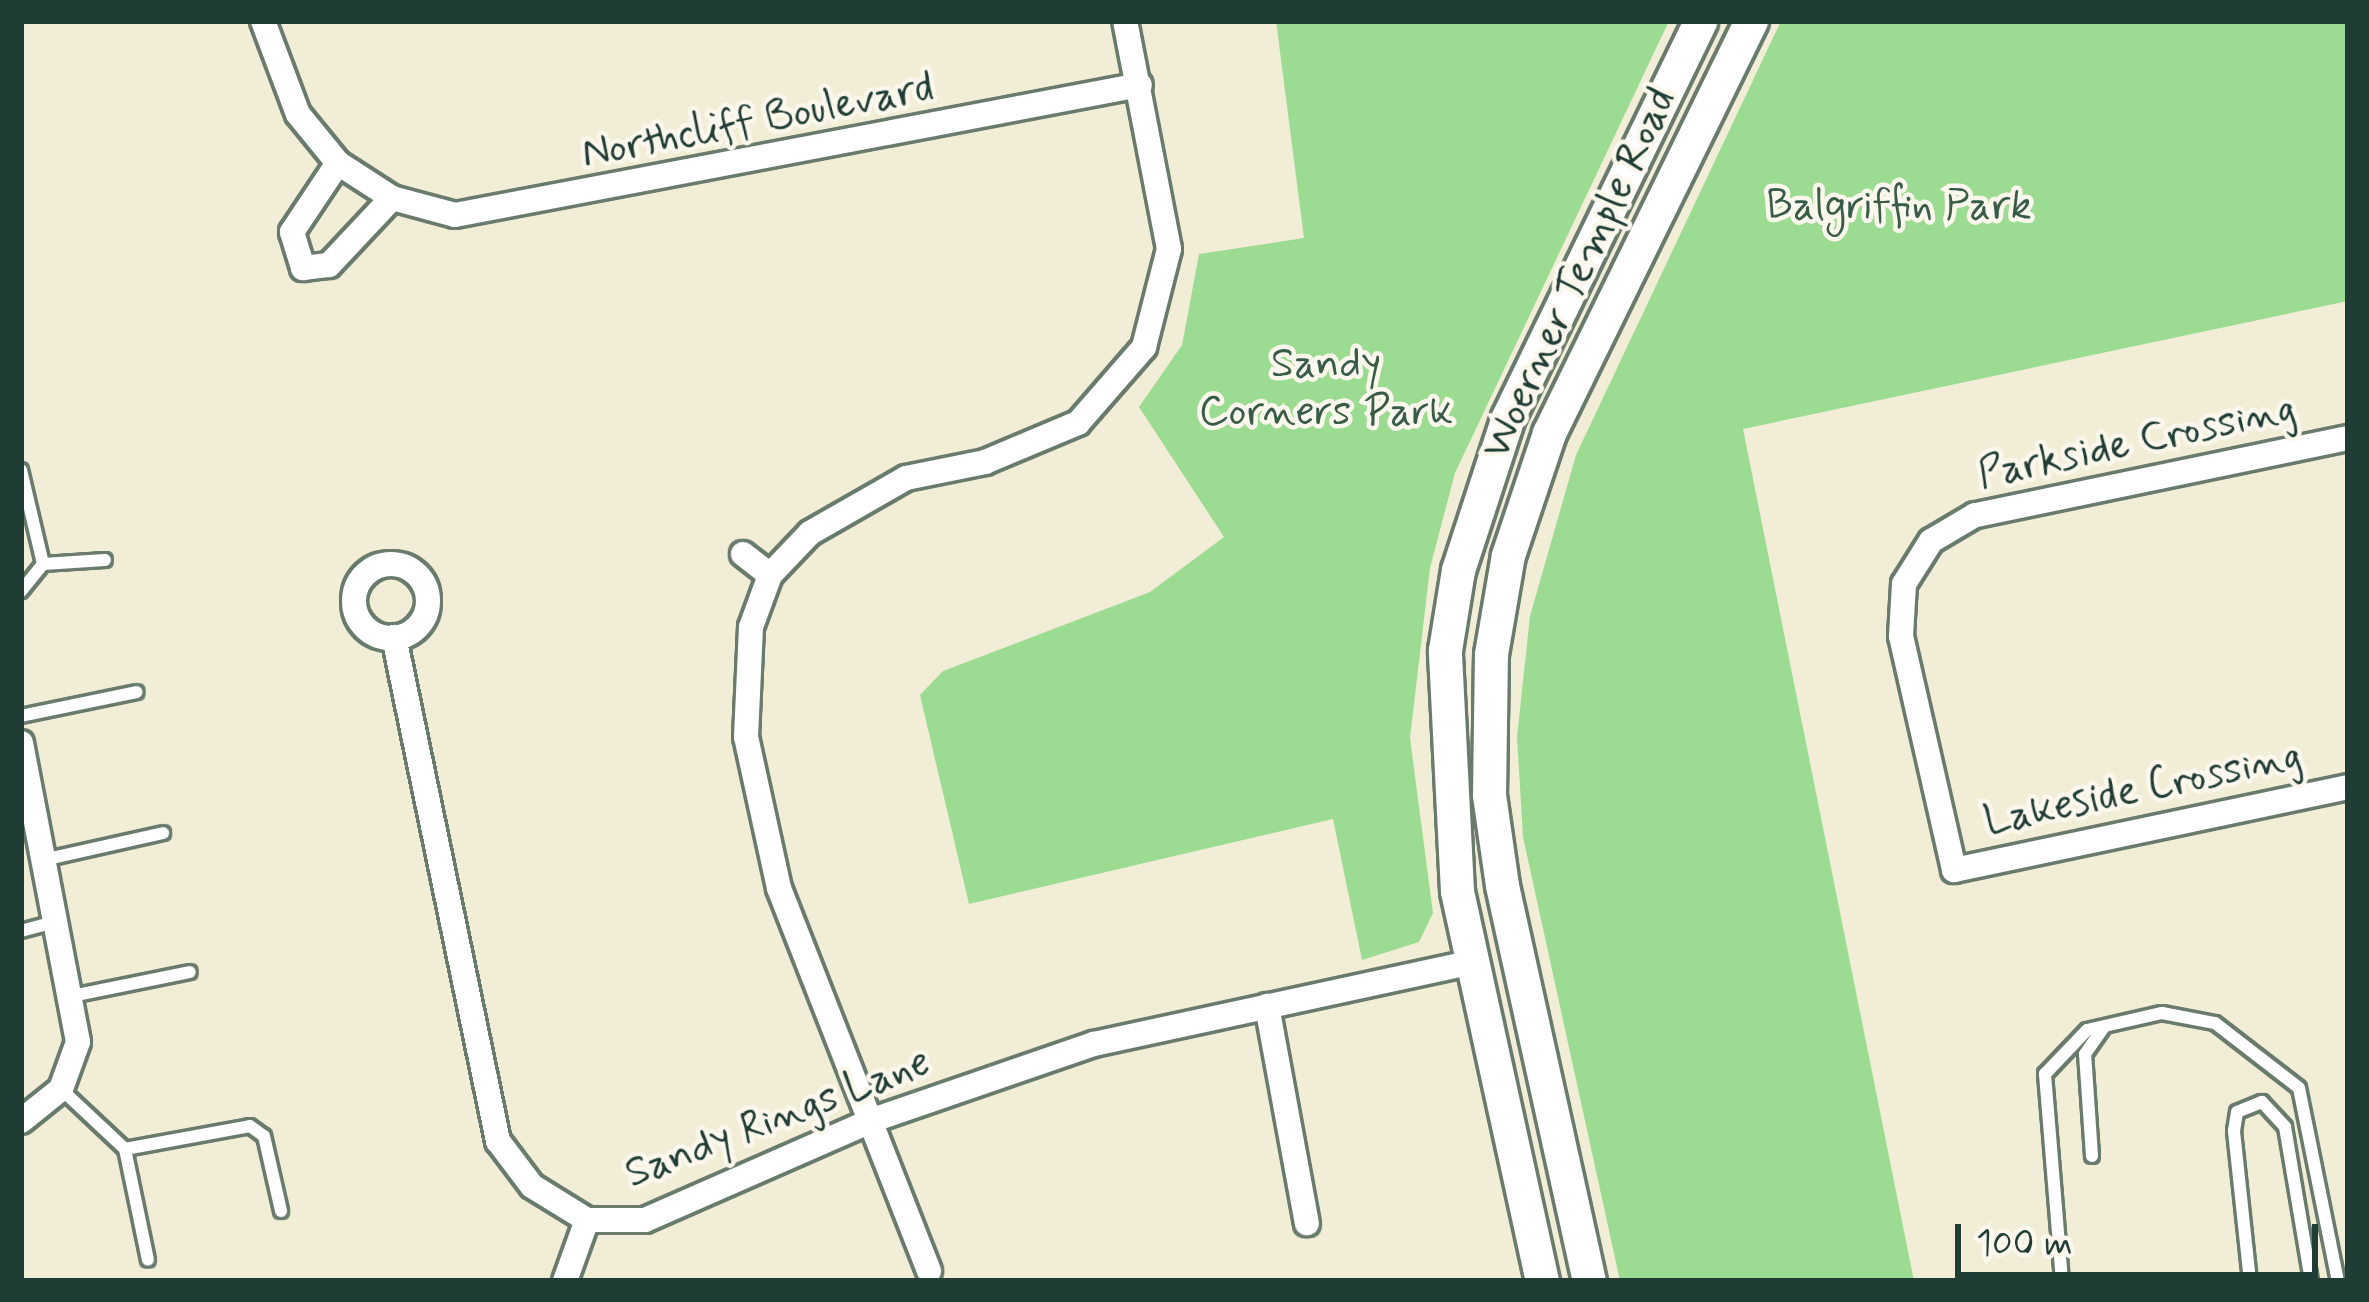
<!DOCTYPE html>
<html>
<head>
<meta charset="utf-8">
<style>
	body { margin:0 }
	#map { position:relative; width:2369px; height:1302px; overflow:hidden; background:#f2edd6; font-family:Mynerve,sans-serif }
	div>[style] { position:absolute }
	.green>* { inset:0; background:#9cdc92 }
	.roads { filter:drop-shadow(3px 0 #697b6d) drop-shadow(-3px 0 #697b6d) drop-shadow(0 3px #697b6d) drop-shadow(0 -3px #697b6d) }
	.lane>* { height:12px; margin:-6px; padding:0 6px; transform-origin:6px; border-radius:6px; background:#fff }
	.street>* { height:24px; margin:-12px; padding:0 12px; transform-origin:12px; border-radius:12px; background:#fff }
	.street>.ring { margin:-12px; padding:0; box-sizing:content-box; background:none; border:24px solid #fff; border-radius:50% }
	.secondary>* { height:33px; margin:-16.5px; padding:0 16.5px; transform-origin:16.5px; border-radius:16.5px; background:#fff }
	span { translate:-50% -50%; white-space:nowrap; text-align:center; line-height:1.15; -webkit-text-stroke:9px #fbf7ec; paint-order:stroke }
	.street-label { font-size:42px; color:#1f3d34 }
	.park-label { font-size:42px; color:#385d47 }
	.frame { position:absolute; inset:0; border:24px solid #1f3d34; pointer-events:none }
	.scale { position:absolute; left:1955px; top:1224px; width:363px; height:54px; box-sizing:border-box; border:6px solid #1f3d34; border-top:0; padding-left:15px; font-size:36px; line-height:42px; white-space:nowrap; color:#1f3d34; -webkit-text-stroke:9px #fbf7ec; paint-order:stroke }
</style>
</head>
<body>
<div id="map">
	<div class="green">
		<div style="clip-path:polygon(1276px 21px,1669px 21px,1455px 473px,1430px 568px,1410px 738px,1433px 913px,1419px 942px,1362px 960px,1333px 819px,969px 904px,920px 695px,943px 671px,1150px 592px,1224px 537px,1139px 407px,1182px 345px,1199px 254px,1304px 238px)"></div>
		<div style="clip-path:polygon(1781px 21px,2348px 21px,2348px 301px,1743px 429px,1914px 1281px,1620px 1281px,1523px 837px,1517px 737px,1530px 616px,1576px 455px)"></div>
	</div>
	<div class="roads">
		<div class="lane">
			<div style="left:21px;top:470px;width:97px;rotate:76.8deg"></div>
			<div style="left:43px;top:564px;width:35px;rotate:129deg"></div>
			<div style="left:43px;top:564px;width:62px;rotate:-3.7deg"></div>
			<div style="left:21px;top:716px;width:118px;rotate:-11.7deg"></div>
			<div style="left:47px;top:859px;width:119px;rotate:-12.6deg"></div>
			<div style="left:21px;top:931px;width:34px;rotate:-15deg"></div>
			<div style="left:77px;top:995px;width:115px;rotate:-11.5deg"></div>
			<div style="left:61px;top:1089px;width:88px;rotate:43.2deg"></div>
			<div style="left:125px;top:1149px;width:127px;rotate:-10.4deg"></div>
			<div style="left:250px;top:1126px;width:17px;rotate:36deg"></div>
			<div style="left:264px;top:1136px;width:77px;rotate:77.2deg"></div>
			<div style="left:125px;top:1149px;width:113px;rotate:78.3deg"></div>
			<div style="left:2092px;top:1156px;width:102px;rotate:-93.9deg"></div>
			<div style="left:2085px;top:1054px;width:33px;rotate:-55deg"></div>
			<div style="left:2062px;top:1281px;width:208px;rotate:-94.7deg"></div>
			<div style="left:2045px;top:1074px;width:61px;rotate:-46.3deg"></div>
			<div style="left:2087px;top:1030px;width:77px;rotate:-12.8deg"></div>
			<div style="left:2162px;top:1013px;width:54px;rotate:10.7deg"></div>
			<div style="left:2215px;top:1023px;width:106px;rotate:37.7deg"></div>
			<div style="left:2299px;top:1088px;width:197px;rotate:78.6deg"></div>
			<div style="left:2250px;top:1281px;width:151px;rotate:-96.1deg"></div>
			<div style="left:2234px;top:1131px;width:19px;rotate:-81deg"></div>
			<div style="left:2237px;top:1112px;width:27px;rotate:-22deg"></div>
			<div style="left:2262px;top:1102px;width:34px;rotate:47deg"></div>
			<div style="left:2285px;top:1127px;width:156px;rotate:80.4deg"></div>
		</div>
		<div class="street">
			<div style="left:263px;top:21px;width:99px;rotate:69.4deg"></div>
			<div style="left:298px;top:114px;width:63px;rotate:50.8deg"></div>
			<div style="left:338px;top:163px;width:64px;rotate:32.9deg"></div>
			<div style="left:392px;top:198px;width:65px;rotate:15.1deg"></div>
			<div style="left:455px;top:215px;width:697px;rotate:-10.75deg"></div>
			<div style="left:338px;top:163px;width:83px;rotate:123.7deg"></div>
			<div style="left:292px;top:232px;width:38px;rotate:73deg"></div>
			<div style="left:303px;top:268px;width:26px;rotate:-7deg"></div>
			<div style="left:329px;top:265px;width:92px;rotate:-46.8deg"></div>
			<div style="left:2348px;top:438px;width:381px;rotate:168.3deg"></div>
			<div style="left:1975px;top:515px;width:51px;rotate:149.4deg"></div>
			<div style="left:1931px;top:541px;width:51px;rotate:122.1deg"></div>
			<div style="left:1904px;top:584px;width:52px;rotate:93.3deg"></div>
			<div style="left:1901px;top:636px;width:240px;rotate:77.2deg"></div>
			<div style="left:1954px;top:870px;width:403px;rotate:-11.9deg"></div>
			<div style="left:743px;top:554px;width:34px;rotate:38deg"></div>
			<div class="ring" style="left:354px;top:564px;width:50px;height:50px"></div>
			<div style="left:394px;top:637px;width:515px;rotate:78.34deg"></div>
			<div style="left:498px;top:1141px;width:56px;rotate:52.9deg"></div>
			<div style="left:532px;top:1186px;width:65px;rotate:31.7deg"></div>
			<div style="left:587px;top:1220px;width:58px"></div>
			<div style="left:645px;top:1220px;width:249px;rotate:-23.7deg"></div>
			<div style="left:873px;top:1120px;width:234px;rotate:-19deg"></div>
			<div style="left:1094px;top:1044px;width:388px;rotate:-12.2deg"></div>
			<div style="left:21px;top:743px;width:304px;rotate:79.2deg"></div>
			<div style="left:78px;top:1042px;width:50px;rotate:109.9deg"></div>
			<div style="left:61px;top:1089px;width:51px;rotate:141.3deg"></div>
			<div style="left:1267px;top:1006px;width:221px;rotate:79.6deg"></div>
			<div style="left:929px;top:1271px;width:411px;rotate:-111.4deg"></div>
			<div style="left:779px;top:888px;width:155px;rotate:-102.3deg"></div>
			<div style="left:746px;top:737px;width:110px;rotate:-87.4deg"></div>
			<div style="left:751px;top:627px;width:55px;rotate:-69.9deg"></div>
			<div style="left:770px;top:575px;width:58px;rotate:-46.4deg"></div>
			<div style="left:810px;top:533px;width:111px;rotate:-29.8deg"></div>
			<div style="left:906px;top:478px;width:81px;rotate:-11.4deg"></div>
			<div style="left:985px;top:462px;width:101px;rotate:-22.8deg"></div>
			<div style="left:1078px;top:423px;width:101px;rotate:-49deg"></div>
			<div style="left:1144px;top:347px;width:101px;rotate:-75.7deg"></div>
			<div style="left:1169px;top:249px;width:232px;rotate:-100.9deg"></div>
			<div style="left:565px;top:1281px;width:65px;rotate:-70.2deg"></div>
		</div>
		<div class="secondary">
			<div style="left:1542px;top:1281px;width:399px;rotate:-102.3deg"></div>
			<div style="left:1457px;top:891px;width:241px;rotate:-92.9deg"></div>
			<div style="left:1445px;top:650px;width:81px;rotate:-80.8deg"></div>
			<div style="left:1458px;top:570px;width:161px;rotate:-71.9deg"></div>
			<div style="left:1508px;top:417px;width:440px;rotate:-64.1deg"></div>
			<div style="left:1589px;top:1281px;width:405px;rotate:-102.4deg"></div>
			<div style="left:1502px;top:885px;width:91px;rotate:-98.2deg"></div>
			<div style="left:1489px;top:795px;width:141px;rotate:-89.2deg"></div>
			<div style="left:1491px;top:654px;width:100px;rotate:-80.3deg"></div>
			<div style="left:1508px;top:555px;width:129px;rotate:-71.4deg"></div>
			<div style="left:1549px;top:433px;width:459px;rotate:-63.9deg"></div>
		</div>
	</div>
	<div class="street-label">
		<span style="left:758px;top:122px;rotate:-11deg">Northcliff Boulevard</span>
		<span style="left:1580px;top:274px;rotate:-65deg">Woerner Temple Road</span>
		<span style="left:2137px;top:443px;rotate:-12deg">Parkside Crossing</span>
		<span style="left:2143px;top:790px;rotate:-12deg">Lakeside Crossing</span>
		<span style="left:778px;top:1119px;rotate:-21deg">Sandy Rings Lane</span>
	</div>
	<div class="park-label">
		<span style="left:1899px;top:207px">Balgriffin Park</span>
		<span style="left:1326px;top:389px">Sandy<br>Corners Park</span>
	</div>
	<div class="frame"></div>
	<div class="scale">100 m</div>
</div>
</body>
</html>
